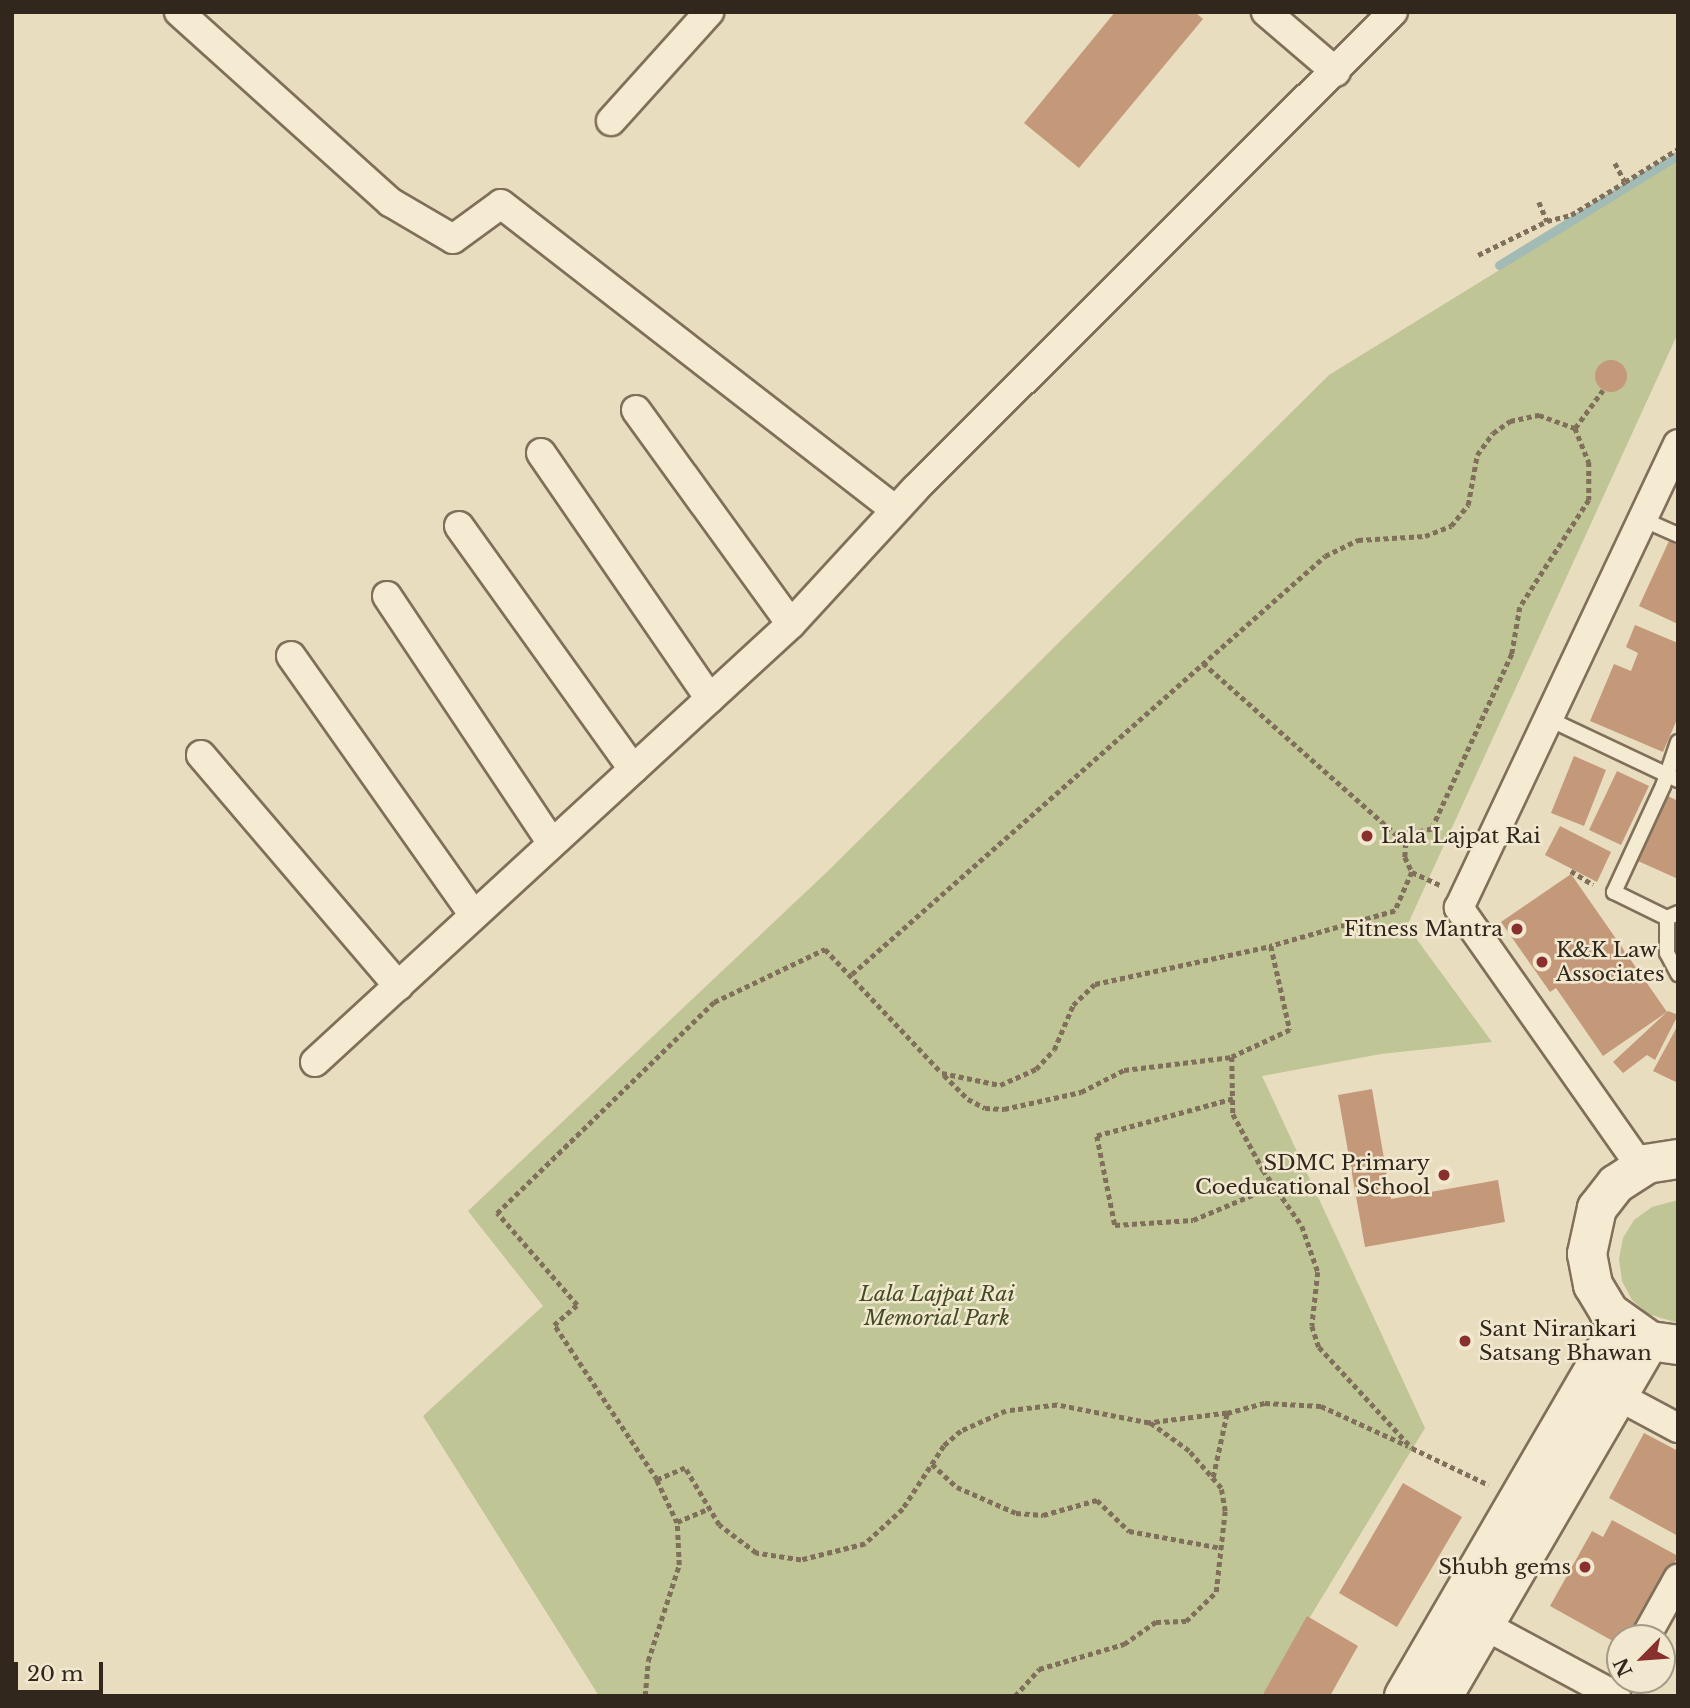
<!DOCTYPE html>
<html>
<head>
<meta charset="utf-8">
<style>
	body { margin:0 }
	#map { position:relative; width:1690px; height:1708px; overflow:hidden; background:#e9ddc0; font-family:"Libre Baskerville",serif }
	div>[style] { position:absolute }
	.green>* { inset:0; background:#bfc595 }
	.stream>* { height:9px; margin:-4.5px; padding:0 4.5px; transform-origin:4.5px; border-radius:4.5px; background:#a2bbb4 }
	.building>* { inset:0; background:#c49979 }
	.round { border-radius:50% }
	.path>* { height:4.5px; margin-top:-2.25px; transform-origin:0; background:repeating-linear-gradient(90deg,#806f5a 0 5px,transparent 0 8.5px) }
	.roads { filter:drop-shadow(2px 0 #806f5a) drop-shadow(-2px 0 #806f5a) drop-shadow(0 2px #806f5a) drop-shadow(0 -2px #806f5a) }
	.lane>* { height:14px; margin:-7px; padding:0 7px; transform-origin:7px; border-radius:7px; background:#f5ebd2 }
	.street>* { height:28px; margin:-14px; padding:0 14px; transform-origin:14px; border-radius:14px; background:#f5ebd2 }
	.secondary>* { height:38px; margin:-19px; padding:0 19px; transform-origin:19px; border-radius:19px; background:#f5ebd2 }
	.dots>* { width:19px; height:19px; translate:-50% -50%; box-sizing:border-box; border:4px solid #f1e8cf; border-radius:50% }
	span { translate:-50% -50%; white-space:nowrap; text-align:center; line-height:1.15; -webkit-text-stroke:5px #f1e8cf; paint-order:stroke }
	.poi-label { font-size:21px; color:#31271d }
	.left { translate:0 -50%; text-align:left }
	.right { translate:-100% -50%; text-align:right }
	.park-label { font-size:21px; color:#414c25; font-style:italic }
	.frame { position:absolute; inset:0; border:14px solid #31271d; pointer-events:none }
	.north { position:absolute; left:1606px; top:1624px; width:70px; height:70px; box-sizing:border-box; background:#f1e8cf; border:2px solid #a49b88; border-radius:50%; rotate:245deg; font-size:19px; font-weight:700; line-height:28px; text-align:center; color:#31271d }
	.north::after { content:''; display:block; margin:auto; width:24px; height:32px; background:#89302f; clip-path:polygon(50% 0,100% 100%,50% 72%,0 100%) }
	.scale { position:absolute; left:14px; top:1662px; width:89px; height:32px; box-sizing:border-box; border:4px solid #31271d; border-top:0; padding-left:9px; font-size:21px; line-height:24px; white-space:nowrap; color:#31271d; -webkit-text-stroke:5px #f1e8cf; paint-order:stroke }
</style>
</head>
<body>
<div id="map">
	<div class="green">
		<div style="clip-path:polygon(1678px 160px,1678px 333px,1407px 926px,1492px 1042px,1381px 1054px,1262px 1076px,1425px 1428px,1262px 1696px,599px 1696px,423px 1416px,543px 1306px,468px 1211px,828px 871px,1329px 375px)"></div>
		<div style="clip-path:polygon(1678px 1200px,1678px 1323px,1648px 1314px,1632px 1300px,1622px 1281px,1619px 1259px,1623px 1238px,1634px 1220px,1652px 1207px)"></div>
	</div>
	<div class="stream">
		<div style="left:1499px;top:265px;width:210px;rotate:-31.6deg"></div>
	</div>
	<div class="building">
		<div style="clip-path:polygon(1115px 12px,1195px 12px,1203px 19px,1079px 168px,1024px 123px)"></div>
		<div class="round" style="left:1595px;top:360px;width:32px;height:32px"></div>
		<div style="clip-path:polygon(1669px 541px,1678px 545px,1678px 624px,1639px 606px)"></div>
		<div style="clip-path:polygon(1635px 625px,1678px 643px,1678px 717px,1663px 752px,1590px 721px,1614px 664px,1631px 671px,1638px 653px,1626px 647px)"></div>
		<div style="clip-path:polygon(1574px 756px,1606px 770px,1584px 826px,1551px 813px)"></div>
		<div style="clip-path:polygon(1617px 771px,1649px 786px,1621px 845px,1589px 830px)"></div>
		<div style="clip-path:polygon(1668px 796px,1678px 801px,1678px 879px,1638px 861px)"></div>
		<div style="clip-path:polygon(1560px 826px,1611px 852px,1597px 882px,1545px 855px)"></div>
		<div style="clip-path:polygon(1571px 874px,1667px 1012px,1603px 1056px,1556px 988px,1550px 992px,1501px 922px)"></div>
		<div style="clip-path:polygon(1668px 1011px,1678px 1015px,1655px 1060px,1647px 1055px,1623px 1073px,1613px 1062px)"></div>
		<div style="clip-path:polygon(1678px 1025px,1678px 1083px,1653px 1071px)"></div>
		<div style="clip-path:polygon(1372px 1089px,1391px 1199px,1498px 1180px,1505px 1222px,1365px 1247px,1338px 1095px)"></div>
		<div style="clip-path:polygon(1644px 1433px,1678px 1451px,1678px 1536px,1609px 1498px)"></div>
		<div style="clip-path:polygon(1403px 1483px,1462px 1517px,1397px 1627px,1339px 1593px)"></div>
		<div style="clip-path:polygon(1612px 1520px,1678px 1556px,1634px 1638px,1620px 1638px,1620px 1645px,1550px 1606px,1592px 1531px,1603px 1537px)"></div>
		<div style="clip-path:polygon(1307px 1616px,1358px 1646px,1330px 1696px,1262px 1696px)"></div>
	</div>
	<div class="path">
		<div style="left:1615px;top:163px;width:21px;rotate:62deg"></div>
		<div style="left:1625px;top:182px;width:62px;rotate:-31.9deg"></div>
		<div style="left:1539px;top:202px;width:21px;rotate:67deg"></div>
		<div style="left:1478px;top:255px;width:77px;rotate:-26.2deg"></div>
		<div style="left:1547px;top:221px;width:25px;rotate:-14deg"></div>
		<div style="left:1571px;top:215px;width:63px;rotate:-31.4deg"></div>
		<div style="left:1575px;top:428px;width:47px;rotate:-53.6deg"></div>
		<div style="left:1203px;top:663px;width:271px;rotate:41.6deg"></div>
		<div style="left:1571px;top:871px;width:26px;rotate:32deg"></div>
		<div style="left:1412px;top:872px;width:31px;rotate:25deg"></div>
		<div style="left:852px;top:974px;width:631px;rotate:-41.47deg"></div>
		<div style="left:1325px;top:556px;width:37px;rotate:-26deg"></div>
		<div style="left:1358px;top:540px;width:67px;rotate:-3.4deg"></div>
		<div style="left:1425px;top:536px;width:28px;rotate:-21deg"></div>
		<div style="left:1451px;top:526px;width:27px;rotate:-51deg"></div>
		<div style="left:1468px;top:505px;width:51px;rotate:-79.8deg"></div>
		<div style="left:1477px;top:455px;width:27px;rotate:-54deg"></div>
		<div style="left:1493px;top:433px;width:21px;rotate:-35deg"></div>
		<div style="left:1510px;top:421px;width:30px;rotate:-12deg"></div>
		<div style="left:1539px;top:415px;width:38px;rotate:20deg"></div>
		<div style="left:1575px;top:428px;width:37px;rotate:68deg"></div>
		<div style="left:1589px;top:462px;width:38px;rotate:90deg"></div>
		<div style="left:1589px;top:500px;width:127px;rotate:122.8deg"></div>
		<div style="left:1520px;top:607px;width:48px;rotate:99.7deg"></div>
		<div style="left:1512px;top:654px;width:192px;rotate:114.6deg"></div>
		<div style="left:1432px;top:829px;width:14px;rotate:168deg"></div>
		<div style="left:1418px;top:832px;width:16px;rotate:137deg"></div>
		<div style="left:1406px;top:843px;width:14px;rotate:94deg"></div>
		<div style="left:1405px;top:857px;width:17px;rotate:65deg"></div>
		<div style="left:1412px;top:872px;width:43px;rotate:113.6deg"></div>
		<div style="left:1395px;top:911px;width:129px;rotate:164.2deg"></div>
		<div style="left:1271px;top:946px;width:86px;rotate:77.3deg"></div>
		<div style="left:1290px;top:1030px;width:64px;rotate:155deg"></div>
		<div style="left:944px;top:1075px;width:34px;rotate:45deg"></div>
		<div style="left:968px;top:1099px;width:19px;rotate:28deg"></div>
		<div style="left:985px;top:1108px;width:19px;rotate:3deg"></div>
		<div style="left:1004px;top:1109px;width:79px;rotate:-12.4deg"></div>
		<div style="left:1081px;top:1092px;width:48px;rotate:-27.1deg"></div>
		<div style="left:1124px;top:1070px;width:109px;rotate:-6.9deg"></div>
		<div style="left:1232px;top:1057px;width:57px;rotate:89deg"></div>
		<div style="left:1233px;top:1114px;width:64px;rotate:61.8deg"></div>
		<div style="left:1263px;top:1170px;width:68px;rotate:55.1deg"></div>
		<div style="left:1302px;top:1226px;width:49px;rotate:70.8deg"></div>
		<div style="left:1318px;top:1272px;width:54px;rotate:96.3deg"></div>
		<div style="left:1312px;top:1326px;width:22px;rotate:72deg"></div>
		<div style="left:1319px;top:1347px;width:137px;rotate:47.4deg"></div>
		<div style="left:1412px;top:1448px;width:85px;rotate:25.7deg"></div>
		<div style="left:1233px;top:1099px;width:141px;rotate:164.8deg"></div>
		<div style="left:1097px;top:1136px;width:91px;rotate:78.6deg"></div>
		<div style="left:1115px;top:1225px;width:78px;rotate:-3.7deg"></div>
		<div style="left:1193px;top:1220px;width:88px;rotate:-22.8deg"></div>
		<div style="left:1227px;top:1413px;width:79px;rotate:172.7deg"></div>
		<div style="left:1149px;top:1423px;width:94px;rotate:-168.9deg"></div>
		<div style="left:1057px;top:1405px;width:51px;rotate:173.3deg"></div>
		<div style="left:1006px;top:1411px;width:49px;rotate:156deg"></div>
		<div style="left:961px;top:1431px;width:23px;rotate:139deg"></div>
		<div style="left:944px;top:1446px;width:75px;rotate:123.1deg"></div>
		<div style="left:903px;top:1509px;width:52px;rotate:137.4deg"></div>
		<div style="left:865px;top:1544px;width:66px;rotate:166deg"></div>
		<div style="left:801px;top:1560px;width:46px;rotate:-171.2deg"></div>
		<div style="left:756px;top:1553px;width:46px;rotate:-142.9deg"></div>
		<div style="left:719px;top:1525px;width:66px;rotate:-120.8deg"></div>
		<div style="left:685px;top:1468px;width:30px;rotate:157deg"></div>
		<div style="left:657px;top:1480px;width:186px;rotate:-123.6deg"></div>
		<div style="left:554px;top:1325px;width:30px;rotate:-41deg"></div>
		<div style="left:577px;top:1305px;width:122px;rotate:-131deg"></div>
		<div style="left:497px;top:1213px;width:303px;rotate:-44.2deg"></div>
		<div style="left:714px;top:1002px;width:123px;rotate:-25.5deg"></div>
		<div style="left:825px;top:949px;width:170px;rotate:46.7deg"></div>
		<div style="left:942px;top:1073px;width:59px;rotate:11.7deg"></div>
		<div style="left:1000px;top:1085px;width:39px;rotate:-24deg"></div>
		<div style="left:1036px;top:1069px;width:26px;rotate:-47deg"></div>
		<div style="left:1054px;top:1050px;width:49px;rotate:-67.1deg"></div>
		<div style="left:1073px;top:1005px;width:30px;rotate:-44deg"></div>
		<div style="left:1095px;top:984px;width:180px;rotate:-12.2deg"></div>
		<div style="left:932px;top:1464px;width:34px;rotate:43deg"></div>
		<div style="left:957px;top:1487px;width:64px;rotate:23.8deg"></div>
		<div style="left:1016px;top:1513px;width:27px;rotate:4deg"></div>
		<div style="left:1043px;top:1515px;width:56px;rotate:-15.5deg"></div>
		<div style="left:1097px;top:1500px;width:45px;rotate:44.1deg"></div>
		<div style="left:1129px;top:1531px;width:95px;rotate:10.4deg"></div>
		<div style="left:1213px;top:1477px;width:66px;rotate:-77.7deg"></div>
		<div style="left:1227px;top:1413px;width:39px;rotate:-15deg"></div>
		<div style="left:1265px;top:1403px;width:56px;rotate:3.1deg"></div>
		<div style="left:1321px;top:1406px;width:96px;rotate:24.7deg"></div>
		<div style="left:657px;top:1480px;width:47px;rotate:64.5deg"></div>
		<div style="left:677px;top:1522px;width:33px;rotate:-23deg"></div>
		<div style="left:645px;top:1696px;width:35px;rotate:-85deg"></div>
		<div style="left:648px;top:1661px;width:101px;rotate:-72.1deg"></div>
		<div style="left:679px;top:1565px;width:43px;rotate:-92.7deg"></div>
		<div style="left:1015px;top:1696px;width:36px;rotate:-48deg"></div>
		<div style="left:1039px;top:1669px;width:89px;rotate:-16.4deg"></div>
		<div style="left:1124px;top:1644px;width:39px;rotate:-35deg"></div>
		<div style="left:1156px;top:1622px;width:30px;rotate:-2deg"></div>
		<div style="left:1186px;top:1621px;width:42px;rotate:-44deg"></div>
		<div style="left:1216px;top:1592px;width:81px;rotate:-83.7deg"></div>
		<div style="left:1225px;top:1511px;width:23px;rotate:-100deg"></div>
		<div style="left:1221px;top:1488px;width:49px;rotate:-130.9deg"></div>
		<div style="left:1189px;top:1451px;width:48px;rotate:-144.3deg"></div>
	</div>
	<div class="roads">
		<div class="lane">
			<div style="left:1642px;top:519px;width:39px;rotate:24deg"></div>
			<div style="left:1549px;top:719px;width:143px;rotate:25.3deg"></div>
			<div style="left:1678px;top:742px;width:46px;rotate:108.8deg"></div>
			<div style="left:1663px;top:786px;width:117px;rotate:114.8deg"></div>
			<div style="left:1614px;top:892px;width:59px;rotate:26.1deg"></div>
			<div style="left:1667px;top:918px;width:12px;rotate:-24deg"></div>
			<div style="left:1667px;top:918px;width:35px;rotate:90deg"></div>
			<div style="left:1667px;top:953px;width:24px;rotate:62deg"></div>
		</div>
		<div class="street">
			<div style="left:179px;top:12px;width:284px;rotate:42deg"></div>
			<div style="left:390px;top:202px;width:73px;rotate:30.4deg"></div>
			<div style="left:453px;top:239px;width:59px;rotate:-36.1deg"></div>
			<div style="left:501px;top:204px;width:499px;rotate:37.8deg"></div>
			<div style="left:1266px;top:12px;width:92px;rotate:40.6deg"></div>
			<div style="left:611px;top:121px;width:147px;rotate:-48deg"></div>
			<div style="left:636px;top:410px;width:264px;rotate:54.1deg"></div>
			<div style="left:541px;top:453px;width:298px;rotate:55.5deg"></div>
			<div style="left:459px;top:526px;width:299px;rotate:54.4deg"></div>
			<div style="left:387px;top:596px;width:297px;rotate:56.3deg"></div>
			<div style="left:291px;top:656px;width:317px;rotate:54.8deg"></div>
			<div style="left:201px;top:755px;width:304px;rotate:49.5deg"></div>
			<div style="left:315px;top:1062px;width:647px;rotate:-42.62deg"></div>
			<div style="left:791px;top:624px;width:183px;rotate:-47.4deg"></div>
			<div style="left:915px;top:489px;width:675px;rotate:-44.94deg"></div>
			<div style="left:1641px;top:1167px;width:317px;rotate:-125.1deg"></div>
			<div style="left:1459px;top:908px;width:513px;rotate:-64.73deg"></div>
			<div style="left:1618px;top:1396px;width:68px;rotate:28.1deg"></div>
			<div style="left:1484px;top:1625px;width:150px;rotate:28.3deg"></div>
			<div style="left:1645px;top:1638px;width:68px;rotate:-60.8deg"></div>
		</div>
		<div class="secondary">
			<div style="left:1678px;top:1159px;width:31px;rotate:171deg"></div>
			<div style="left:1647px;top:1164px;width:37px;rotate:147deg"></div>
			<div style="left:1616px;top:1184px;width:31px;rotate:128deg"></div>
			<div style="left:1597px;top:1208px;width:47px;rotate:102.3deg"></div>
			<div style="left:1587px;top:1254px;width:32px;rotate:79deg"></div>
			<div style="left:1593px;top:1285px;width:31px;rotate:59deg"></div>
			<div style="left:1609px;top:1312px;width:50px;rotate:35.3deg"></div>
			<div style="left:1650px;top:1341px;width:28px;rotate:8deg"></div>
			<div style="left:1404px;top:1696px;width:432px;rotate:-59.8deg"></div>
			<div style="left:1443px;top:1696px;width:411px;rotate:-59.8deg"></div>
		</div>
	</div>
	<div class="dots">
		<div style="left:1367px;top:836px;background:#89302f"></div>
		<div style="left:1517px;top:929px;background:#89302f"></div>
		<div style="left:1542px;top:962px;background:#89302f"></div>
		<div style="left:1444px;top:1175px;background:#89302f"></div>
		<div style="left:1465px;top:1341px;background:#89302f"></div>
		<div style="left:1585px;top:1567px;background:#89302f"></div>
	</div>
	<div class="poi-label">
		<span class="left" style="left:1381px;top:836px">Lala Lajpat Rai</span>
		<span class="right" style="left:1503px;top:929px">Fitness Mantra</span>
		<span class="left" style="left:1556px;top:962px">K&amp;K Law<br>Associates</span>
		<span class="right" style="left:1430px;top:1175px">SDMC Primary<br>Coeducational School</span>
		<span class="left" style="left:1479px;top:1341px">Sant Nirankari<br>Satsang Bhawan</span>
		<span class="right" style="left:1571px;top:1567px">Shubh gems</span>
	</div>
	<div class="park-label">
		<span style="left:937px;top:1306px">Lala Lajpat Rai<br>Memorial Park</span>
	</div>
	<div class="frame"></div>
	<div class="north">N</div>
	<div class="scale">20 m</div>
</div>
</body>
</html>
